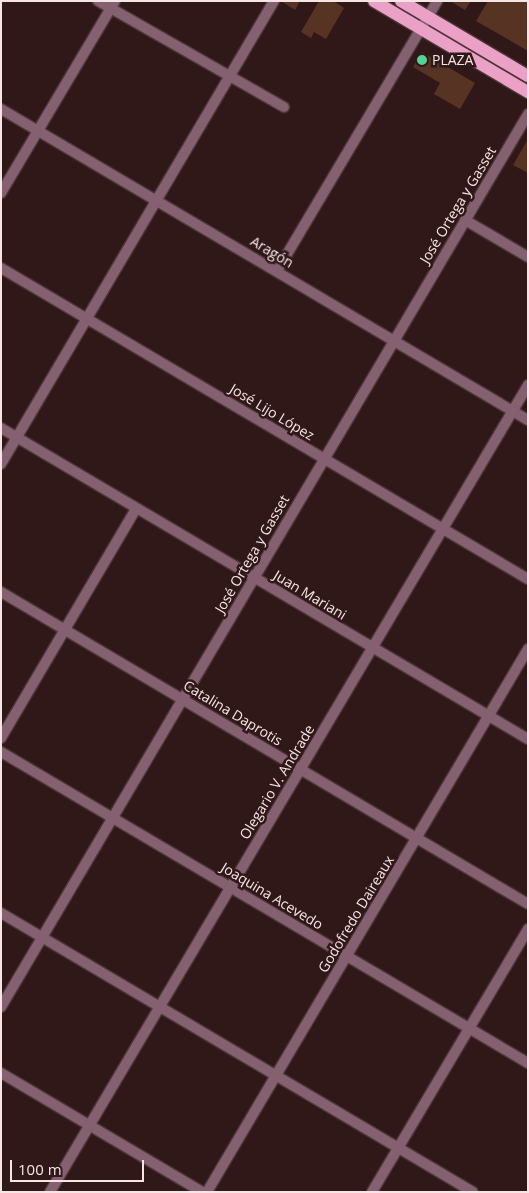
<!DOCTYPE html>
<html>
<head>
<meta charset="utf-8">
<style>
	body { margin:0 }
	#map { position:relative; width:529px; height:1193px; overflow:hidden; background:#301819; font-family:"Open Sans",sans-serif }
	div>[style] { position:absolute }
	.building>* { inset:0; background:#563323 }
	.roads { filter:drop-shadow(1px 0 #4c3536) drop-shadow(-1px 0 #4c3536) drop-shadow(0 1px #4c3536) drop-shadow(0 -1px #4c3536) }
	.street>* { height:10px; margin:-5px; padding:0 5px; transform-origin:5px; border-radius:5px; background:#846071 }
	.primary>* { height:12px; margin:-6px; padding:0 6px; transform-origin:6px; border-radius:6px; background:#eba0c5 }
	.dots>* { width:14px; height:14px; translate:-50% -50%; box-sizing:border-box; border:2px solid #301819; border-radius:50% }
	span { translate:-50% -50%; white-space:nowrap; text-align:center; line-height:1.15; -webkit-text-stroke:5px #301819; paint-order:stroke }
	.poi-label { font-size:14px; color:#f6e5e5 }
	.left { translate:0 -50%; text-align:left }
	.street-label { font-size:14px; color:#f6e5e5 }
	.frame { position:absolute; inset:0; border:2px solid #f6e5e5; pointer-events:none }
	.scale { position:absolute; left:10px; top:1160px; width:134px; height:22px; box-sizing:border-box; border:2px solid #f6e5e5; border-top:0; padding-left:6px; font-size:15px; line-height:18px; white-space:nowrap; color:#f6e5e5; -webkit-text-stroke:4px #301819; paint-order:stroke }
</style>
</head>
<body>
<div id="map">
	<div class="building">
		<div style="clip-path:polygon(281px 1px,300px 1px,295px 10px)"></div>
		<div style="clip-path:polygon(319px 1px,333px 1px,344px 8px,326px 39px,314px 32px,311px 38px,301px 32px)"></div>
		<div style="clip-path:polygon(450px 1px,471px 1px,465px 10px)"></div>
		<div style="clip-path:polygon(488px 1px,528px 1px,528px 51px,476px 21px)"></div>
		<div style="clip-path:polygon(422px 52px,475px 83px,460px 109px,434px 94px,440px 83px,413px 67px)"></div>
		<div style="clip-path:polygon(528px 139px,528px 173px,513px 165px)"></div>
	</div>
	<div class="roads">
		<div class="street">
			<div style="left:98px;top:1px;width:214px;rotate:29.7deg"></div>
			<div style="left:1px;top:109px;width:612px;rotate:30.55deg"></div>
			<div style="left:1px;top:193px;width:223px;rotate:-59.3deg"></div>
			<div style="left:465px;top:220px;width:73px;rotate:30.4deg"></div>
			<div style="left:1px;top:268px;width:612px;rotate:30.55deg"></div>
			<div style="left:277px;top:271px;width:314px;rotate:-59.3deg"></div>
			<div style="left:1px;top:428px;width:612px;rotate:30.55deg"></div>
			<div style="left:1px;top:464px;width:537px;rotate:-59.48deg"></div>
			<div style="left:1px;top:592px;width:612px;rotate:30.63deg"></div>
			<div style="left:1px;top:738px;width:266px;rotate:-59.5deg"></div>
			<div style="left:1px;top:752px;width:612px;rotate:30.55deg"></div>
			<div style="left:1px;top:913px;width:548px;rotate:30.59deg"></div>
			<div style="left:1px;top:1007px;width:1037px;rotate:-59.45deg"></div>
			<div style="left:1px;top:1073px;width:234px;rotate:30.6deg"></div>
			<div style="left:50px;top:1192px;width:938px;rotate:-59.36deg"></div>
			<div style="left:207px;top:1192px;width:631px;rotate:-59.41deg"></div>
			<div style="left:372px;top:1192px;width:306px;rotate:-59.3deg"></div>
		</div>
		<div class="primary">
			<div style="left:374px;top:1px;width:179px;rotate:30.6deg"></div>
			<div style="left:401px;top:1px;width:147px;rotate:30.6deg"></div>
		</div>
	</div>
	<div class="dots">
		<div style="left:422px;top:60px;background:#53d396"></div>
	</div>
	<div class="poi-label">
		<span class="left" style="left:432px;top:60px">PLAZA</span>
	</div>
	<div class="street-label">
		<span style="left:458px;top:205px;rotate:-59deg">José Ortega y Gasset</span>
		<span style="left:272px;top:252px;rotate:31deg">Aragón</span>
		<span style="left:272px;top:412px;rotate:31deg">José Lijo López</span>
		<span style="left:252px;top:554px;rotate:-60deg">José Ortega y Gasset</span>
		<span style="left:310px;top:595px;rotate:31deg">Juan Mariani</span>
		<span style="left:233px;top:713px;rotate:31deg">Catalina Daprotis</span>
		<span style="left:277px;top:782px;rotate:-59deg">Olegario V. Andrade</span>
		<span style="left:272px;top:896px;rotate:31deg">Joaquina Acevedo</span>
		<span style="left:356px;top:914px;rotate:-59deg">Godofredo Daireaux</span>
	</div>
	<div class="frame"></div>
	<div class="scale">100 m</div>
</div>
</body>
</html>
